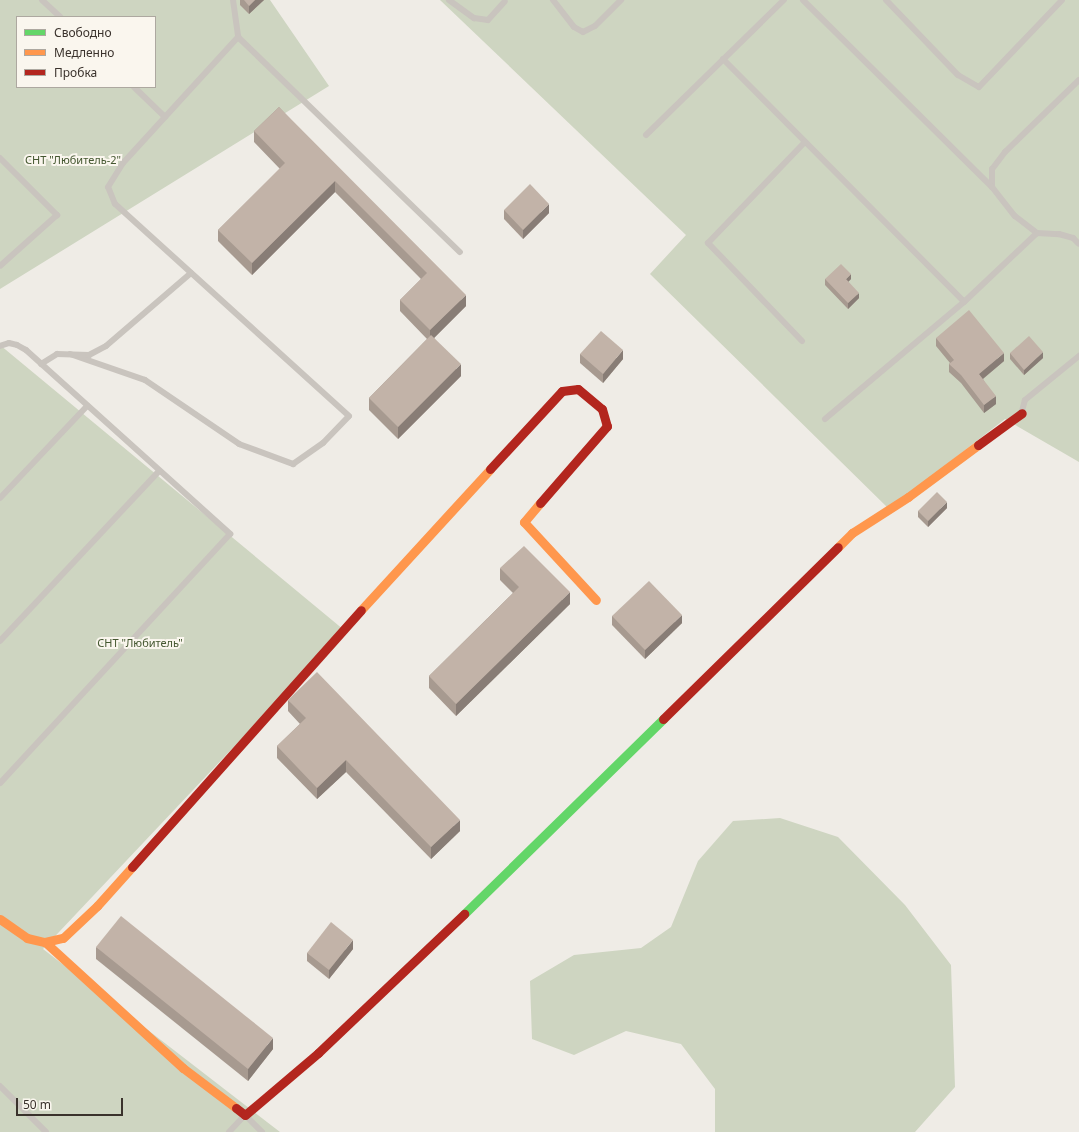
<!DOCTYPE html>
<html>
<head>
<meta charset="utf-8">
<style>
	body { margin:0 }
	#map { position:relative; width:1079px; height:1132px; overflow:hidden; background:#efece6; font-family:"Noto Sans",sans-serif }
	div>[style] { position:absolute }
	.green>* { inset:0; background:#ced5c1 }
	.lane>* { height:6px; margin:-3px; padding:0 3px; transform-origin:3px; border-radius:3px; background:#c9c4be }
	.fast>* { height:9px; margin:-4.5px; padding:0 4.5px; transform-origin:4.5px; border-radius:4.5px; background:#63d668 }
	.slow>* { height:9px; margin:-4.5px; padding:0 4.5px; transform-origin:4.5px; border-radius:4.5px; background:#ff974d }
	.jam>* { height:9px; margin:-4.5px; padding:0 4.5px; transform-origin:4.5px; border-radius:4.5px; background:#b3261e }
	.wall>* { inset:0; background:#a79a90 }
	.shaded-wall>* { inset:0; background:#887d76 }
	.building>* { inset:0; background:#c2b3a8 }
	span { translate:-50% -50%; white-space:nowrap; text-align:center; line-height:1.15; -webkit-text-stroke:4px #faf6ee; paint-order:stroke }
	.park-label { font-size:11px; color:#445730 }
	.legend { position:absolute; left:16px; top:16px; width:140px; height:72px; box-sizing:border-box; background:#faf6ee; border:1px solid #ada8a0; margin:0; padding:5px 7px; list-style:none; font-size:12px; color:#3a322c }
	.legend li { display:flex; align-items:center; gap:8px; height:20px }
	.legend b { width:20px; border:1px solid #ada8a0 }
	.scale { position:absolute; left:16px; top:1098px; width:107px; height:18px; box-sizing:border-box; border:2px solid #3a322c; border-top:0; padding-left:5px; font-size:12px; line-height:14px; white-space:nowrap; color:#3a322c; -webkit-text-stroke:3px #faf6ee; paint-order:stroke }
</style>
</head>
<body>
<div id="map">
	<div class="green">
		<div style="clip-path:polygon(evenodd,0 0,270px 0,329px 86px,0 289px,0 0,17px 17px,155px 17px,155px 87px,17px 87px,17px 17px)"></div>
		<div style="clip-path:polygon(440px 0,1079px 0,1079px 462px,1005px 419px,889px 509px,650px 274px,686px 235px)"></div>
		<div style="clip-path:polygon(0 345px,344px 630px,43px 949px,280px 1132px,0 1132px)"></div>
		<div style="clip-path:polygon(780px 818px,838px 837px,905px 905px,951px 965px,955px 1087px,915px 1132px,715px 1132px,715px 1089px,681px 1044px,626px 1031px,574px 1055px,532px 1039px,530px 981px,574px 955px,641px 948px,671px 927px,698px 861px,733px 821px)"></div>
	</div>
	<div class="lane">
		<div style="left:42px;top:0;width:25px;rotate:43deg"></div>
		<div style="left:233px;top:0;width:37px;rotate:82deg"></div>
		<div style="left:238px;top:37px;width:309px;rotate:44.1deg"></div>
		<div style="left:449px;top:0;width:31px;rotate:36deg"></div>
		<div style="left:474px;top:18px;width:14px;rotate:8deg"></div>
		<div style="left:488px;top:20px;width:25px;rotate:-48deg"></div>
		<div style="left:553px;top:0;width:34px;rotate:52deg"></div>
		<div style="left:574px;top:27px;width:10px;rotate:29deg"></div>
		<div style="left:583px;top:32px;width:13px;rotate:-27deg"></div>
		<div style="left:595px;top:26px;width:37px;rotate:-45deg"></div>
		<div style="left:803px;top:0;width:266px;rotate:44.7deg"></div>
		<div style="left:886px;top:0;width:104px;rotate:46.2deg"></div>
		<div style="left:958px;top:75px;width:24px;rotate:30deg"></div>
		<div style="left:979px;top:87px;width:120px;rotate:-46.3deg"></div>
		<div style="left:723px;top:59px;width:342px;rotate:45.2deg"></div>
		<div style="left:1079px;top:80px;width:103px;rotate:135.8deg"></div>
		<div style="left:1005px;top:152px;width:21px;rotate:127deg"></div>
		<div style="left:992px;top:169px;width:18px;rotate:90deg"></div>
		<div style="left:992px;top:187px;width:37px;rotate:52deg"></div>
		<div style="left:1015px;top:216px;width:28px;rotate:38deg"></div>
		<div style="left:1037px;top:233px;width:22px;rotate:3deg"></div>
		<div style="left:1059px;top:234px;width:15px;rotate:16deg"></div>
		<div style="left:1073px;top:238px;width:8px;rotate:45deg"></div>
		<div style="left:134px;top:87px;width:43px;rotate:44.1deg"></div>
		<div style="left:646px;top:135px;width:193px;rotate:-44.4deg"></div>
		<div style="left:0;top:158px;width:81px;rotate:45deg"></div>
		<div style="left:57px;top:215px;width:76px;rotate:138.2deg"></div>
		<div style="left:802px;top:341px;width:136px;rotate:-133.8deg"></div>
		<div style="left:708px;top:243px;width:140px;rotate:-46.2deg"></div>
		<div style="left:0;top:346px;width:9px;rotate:-18deg"></div>
		<div style="left:9px;top:343px;width:8px;rotate:14deg"></div>
		<div style="left:17px;top:345px;width:10px;rotate:29deg"></div>
		<div style="left:26px;top:350px;width:275px;rotate:42deg"></div>
		<div style="left:230px;top:534px;width:339px;rotate:132.7deg"></div>
		<div style="left:70px;top:354px;width:79px;rotate:19.1deg"></div>
		<div style="left:145px;top:380px;width:114px;rotate:34.2deg"></div>
		<div style="left:239px;top:444px;width:58px;rotate:20.3deg"></div>
		<div style="left:293px;top:464px;width:37px;rotate:-35deg"></div>
		<div style="left:323px;top:443px;width:37px;rotate:-46deg"></div>
		<div style="left:349px;top:416px;width:316px;rotate:-137.8deg"></div>
		<div style="left:115px;top:204px;width:18px;rotate:-112deg"></div>
		<div style="left:108px;top:187px;width:28px;rotate:-58deg"></div>
		<div style="left:123px;top:163px;width:171px;rotate:-47.6deg"></div>
		<div style="left:41px;top:364px;width:19px;rotate:-32deg"></div>
		<div style="left:57px;top:354px;width:32px;rotate:2deg"></div>
		<div style="left:89px;top:355px;width:19px;rotate:-28deg"></div>
		<div style="left:106px;top:346px;width:112px;rotate:-40.7deg"></div>
		<div style="left:1022px;top:411px;width:11px;rotate:-75deg"></div>
		<div style="left:1025px;top:400px;width:70px;rotate:-39.2deg"></div>
		<div style="left:825px;top:419px;width:182px;rotate:-40.1deg"></div>
		<div style="left:964px;top:302px;width:100px;rotate:-43.4deg"></div>
		<div style="left:0;top:498px;width:127px;rotate:-46.6deg"></div>
		<div style="left:0;top:641px;width:233px;rotate:-46.9deg"></div>
		<div style="left:0;top:1086px;width:65px;rotate:45deg"></div>
		<div style="left:229px;top:1132px;width:23px;rotate:-47deg"></div>
		<div style="left:245px;top:1115px;width:24px;rotate:45deg"></div>
	</div>
	<div class="fast">
		<div style="left:464px;top:914px;width:279px;rotate:-44.4deg"></div>
	</div>
	<div class="slow">
		<div style="left:540px;top:503px;width:25px;rotate:130deg"></div>
		<div style="left:524px;top:522px;width:106px;rotate:47.3deg"></div>
		<div style="left:838px;top:547px;width:20px;rotate:-45deg"></div>
		<div style="left:852px;top:533px;width:67px;rotate:-32.7deg"></div>
		<div style="left:908px;top:497px;width:87px;rotate:-36.6deg"></div>
		<div style="left:361px;top:610px;width:191px;rotate:-47.5deg"></div>
		<div style="left:0;top:919px;width:33px;rotate:35deg"></div>
		<div style="left:27px;top:938px;width:18px;rotate:13deg"></div>
		<div style="left:45px;top:942px;width:18px;rotate:-13deg"></div>
		<div style="left:63px;top:938px;width:47px;rotate:-43.3deg"></div>
		<div style="left:97px;top:906px;width:52px;rotate:-48.1deg"></div>
		<div style="left:45px;top:942px;width:187px;rotate:42.4deg"></div>
		<div style="left:183px;top:1068px;width:66px;rotate:37deg"></div>
	</div>
	<div class="jam">
		<div style="left:978px;top:445px;width:54px;rotate:-36deg"></div>
		<div style="left:490px;top:469px;width:106px;rotate:-47.3deg"></div>
		<div style="left:562px;top:391px;width:16px;rotate:-7deg"></div>
		<div style="left:578px;top:389px;width:31px;rotate:40deg"></div>
		<div style="left:602px;top:409px;width:18px;rotate:74deg"></div>
		<div style="left:607px;top:426px;width:102px;rotate:131deg"></div>
		<div style="left:663px;top:719px;width:245px;rotate:-44.5deg"></div>
		<div style="left:132px;top:867px;width:344px;rotate:-48.3deg"></div>
		<div style="left:236px;top:1108px;width:11px;rotate:38deg"></div>
		<div style="left:245px;top:1115px;width:96px;rotate:-40.3deg"></div>
		<div style="left:318px;top:1053px;width:202px;rotate:-43.6deg"></div>
	</div>
	<div class="wall">
		<div style="clip-path:polygon(240px 0,264px 0,249px 14px,240px 5px)"></div>
		<div style="clip-path:polygon(279px 107px,466px 306px,434px 338px,461px 376px,398px 439px,369px 410px,369px 398px,427px 339px,400px 311px,400px 300px,421px 279px,335px 192px,252px 275px,218px 241px,218px 230px,280px 169px,254px 142px,254px 131px)"></div>
		<div style="clip-path:polygon(504px 210px,549px 213px,523px 239px,504px 219px)"></div>
		<div style="clip-path:polygon(825px 279px,851px 279px,848px 282px,859px 298px,848px 309px,825px 285px)"></div>
		<div style="clip-path:polygon(936px 338px,1004px 361px,983px 379px,996px 404px,984px 413px,961px 383px,949px 372px,949px 364px,950px 363px,936px 346px)"></div>
		<div style="clip-path:polygon(1010px 353px,1043px 358px,1024px 375px,1010px 359px)"></div>
		<div style="clip-path:polygon(580px 354px,623px 359px,603px 383px,580px 363px)"></div>
		<div style="clip-path:polygon(947px 508px,928px 527px,918px 517px,918px 511px)"></div>
		<div style="clip-path:polygon(500px 568px,570px 604px,456px 716px,429px 688px,429px 676px,513px 593px,500px 580px)"></div>
		<div style="clip-path:polygon(612px 616px,682px 623px,645px 659px,612px 625px)"></div>
		<div style="clip-path:polygon(288px 700px,460px 831px,431px 859px,346px 772px,317px 799px,277px 758px,277px 746px,300px 724px,288px 711px)"></div>
		<div style="clip-path:polygon(96px 947px,273px 1049px,248px 1081px,96px 959px)"></div>
		<div style="clip-path:polygon(353px 949px,329px 979px,307px 961px,307px 953px)"></div>
	</div>
	<div class="shaded-wall">
		<div style="clip-path:polygon(255px 0,264px 0,249px 14px,249px 6px)"></div>
		<div style="clip-path:polygon(335px 181px,335px 192px,252px 275px,252px 263px)"></div>
		<div style="clip-path:polygon(549px 204px,549px 213px,523px 239px,523px 230px)"></div>
		<div style="clip-path:polygon(851px 274px,851px 279px,846px 284px,846px 279px)"></div>
		<div style="clip-path:polygon(859px 293px,859px 298px,848px 309px,848px 303px)"></div>
		<div style="clip-path:polygon(466px 295px,466px 306px,430px 342px,430px 330px)"></div>
		<div style="clip-path:polygon(623px 350px,623px 359px,603px 383px,603px 374px)"></div>
		<div style="clip-path:polygon(1043px 352px,1043px 358px,1024px 375px,1024px 370px)"></div>
		<div style="clip-path:polygon(1004px 353px,1004px 361px,979px 382px,979px 374px)"></div>
		<div style="clip-path:polygon(461px 364px,461px 376px,398px 439px,398px 427px)"></div>
		<div style="clip-path:polygon(996px 396px,996px 404px,984px 413px,984px 405px)"></div>
		<div style="clip-path:polygon(947px 502px,947px 508px,928px 527px,928px 521px)"></div>
		<div style="clip-path:polygon(570px 592px,570px 604px,456px 716px,456px 704px)"></div>
		<div style="clip-path:polygon(682px 615px,682px 623px,645px 659px,645px 650px)"></div>
		<div style="clip-path:polygon(346px 760px,346px 772px,317px 799px,317px 788px)"></div>
		<div style="clip-path:polygon(460px 820px,460px 831px,431px 859px,431px 847px)"></div>
		<div style="clip-path:polygon(353px 940px,353px 949px,329px 979px,329px 970px)"></div>
		<div style="clip-path:polygon(273px 1038px,273px 1049px,248px 1081px,248px 1069px)"></div>
	</div>
	<div class="building">
		<div style="clip-path:polygon(244px 0,255px 0,249px 6px)"></div>
		<div style="clip-path:polygon(279px 107px,466px 295px,430px 330px,400px 300px,427px 273px,335px 181px,252px 263px,218px 230px,285px 163px,254px 131px)"></div>
		<div style="clip-path:polygon(530px 184px,549px 204px,523px 230px,504px 210px)"></div>
		<div style="clip-path:polygon(841px 264px,851px 274px,846px 279px,859px 293px,848px 303px,825px 279px)"></div>
		<div style="clip-path:polygon(969px 310px,1004px 353px,979px 374px,996px 396px,984px 405px,961px 375px,949px 364px,954px 360px,936px 338px)"></div>
		<div style="clip-path:polygon(601px 331px,623px 350px,603px 374px,580px 354px)"></div>
		<div style="clip-path:polygon(431px 335px,461px 364px,398px 427px,369px 398px)"></div>
		<div style="clip-path:polygon(1029px 336px,1043px 352px,1024px 370px,1010px 353px)"></div>
		<div style="clip-path:polygon(937px 492px,947px 502px,928px 521px,918px 511px)"></div>
		<div style="clip-path:polygon(524px 546px,570px 592px,456px 704px,429px 676px,519px 587px,500px 568px)"></div>
		<div style="clip-path:polygon(649px 581px,682px 615px,645px 650px,612px 616px)"></div>
		<div style="clip-path:polygon(317px 672px,460px 820px,431px 847px,346px 760px,317px 788px,277px 746px,306px 718px,288px 700px)"></div>
		<div style="clip-path:polygon(121px 916px,273px 1038px,248px 1069px,96px 947px)"></div>
		<div style="clip-path:polygon(331px 922px,353px 940px,329px 970px,307px 953px)"></div>
	</div>
	<div class="park-label">
		<span style="left:73px;top:160px">СНТ "Любитель-2"</span>
		<span style="left:140px;top:643px">СНТ "Любитель"</span>
	</div>
	<ul class="legend">
	<li><b style="height:5px;background:#63d668"></b>Свободно</li>
	<li><b style="height:5px;background:#ff974d"></b>Медленно</li>
	<li><b style="height:5px;background:#b3261e"></b>Пробка</li>
	</ul>
	<div class="scale">50 m</div>
</div>
</body>
</html>
